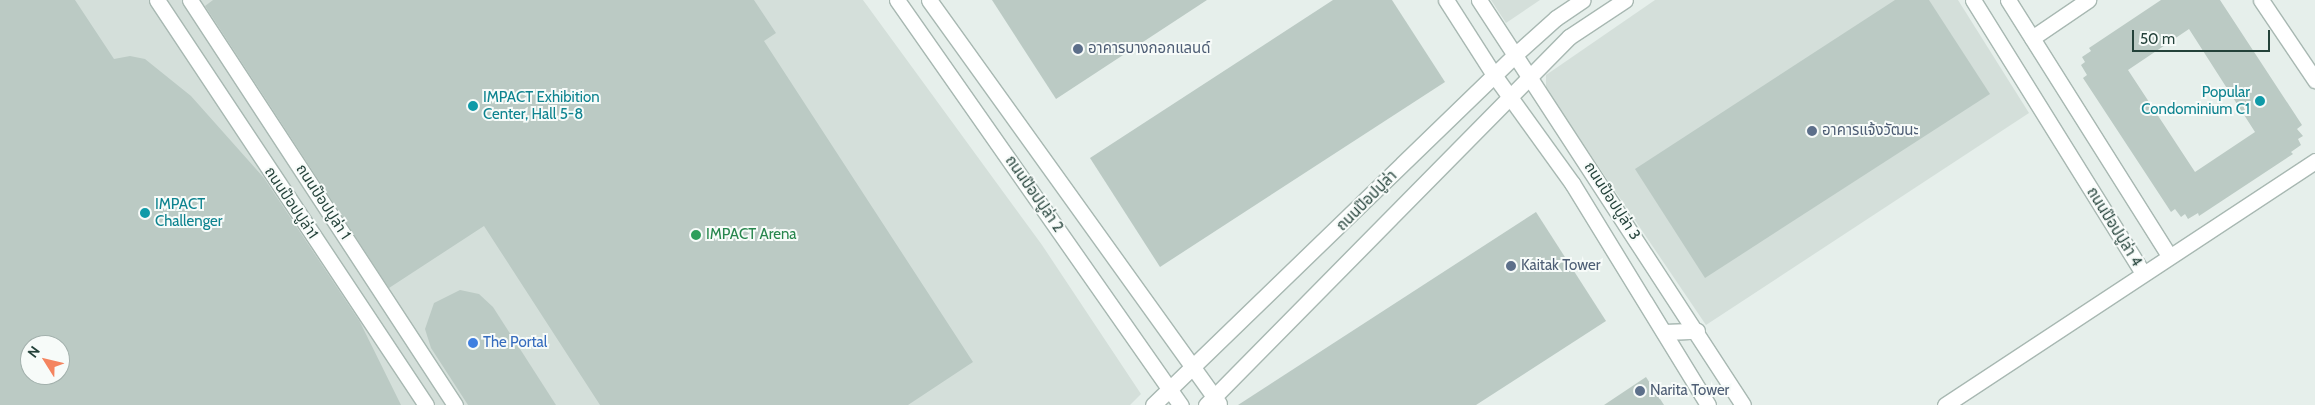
<!DOCTYPE html>
<html>
<head>
<meta charset="utf-8">
<style>
	body { margin:0 }
	#map { position:relative; width:2315px; height:405px; overflow:hidden; background:#e6efeb; font-family:Cabin,"Noto Sans Thai",sans-serif }
	div>[style] { position:absolute }
	.built>* { inset:0; background:#d4dfda }
	.building>* { inset:0; background:#bbcac4 }
	.roads { filter:drop-shadow(1px 0 #a8b8b2) drop-shadow(-1px 0 #a8b8b2) drop-shadow(0 1px #a8b8b2) drop-shadow(0 -1px #a8b8b2) }
	.minor>* { height:15px; margin:-7.5px; padding:0 7.5px; transform-origin:7.5px; border-radius:7.5px; background:#fff }
	.dots>* { width:14px; height:14px; translate:-50% -50%; box-sizing:border-box; border:2px solid #f7fbf9; border-radius:50% }
	span { translate:-50% -50%; white-space:nowrap; text-align:center; line-height:1.15; -webkit-text-stroke:4px #f7fbf9; paint-order:stroke }
	.service-label { font-size:15px; color:#4e5e75 }
	.left { translate:0 -50%; text-align:left }
	.culture-label { font-size:15px; color:#0d838f }
	.right { translate:-100% -50%; text-align:right }
	.street-label { font-size:15px; color:#24423a }
	.leisure-label { font-size:15px; color:#27864d }
	.shop-label { font-size:15px; color:#366cbe }
	.north { position:absolute; left:20px; top:335px; width:50px; height:50px; box-sizing:border-box; background:#f7fbf9; border:1px solid #a3b1ad; border-radius:50%; rotate:306deg; font-size:14px; font-weight:700; line-height:20px; text-align:center; color:#24423a }
	.north::after { content:''; display:block; margin:auto; width:18px; height:22px; background:#f4845f; clip-path:polygon(50% 0,100% 100%,50% 72%,0 100%) }
	.scale { position:absolute; left:2132px; top:30px; width:138px; height:22px; box-sizing:border-box; border:2px solid #24423a; border-top:0; padding-left:6px; font-size:15px; line-height:18px; white-space:nowrap; color:#24423a; -webkit-text-stroke:4px #f7fbf9; paint-order:stroke }
</style>
</head>
<body>
<div id="map">
	<div class="built">
		<div style="clip-path:polygon(evenodd,0 0,863px 0,1042px 245px,1141px 394px,1130px 405px,0 405px,0 0,30px 345px,60px 345px,60px 375px,30px 375px,30px 345px)"></div>
		<div style="clip-path:polygon(1491px 0,1540px 0,1506px 23px)"></div>
		<div style="clip-path:polygon(1655px 0,1958px 0,2029px 113px,1706px 325px,1546px 89px,1546px 75px)"></div>
	</div>
	<div class="building">
		<div style="clip-path:polygon(evenodd,0 0,75px 0,114px 59px,130px 56px,145px 59px,191px 96px,264px 178px,360px 322px,401px 405px,0 405px,0 0,30px 345px,60px 345px,60px 375px,30px 375px,30px 345px)"></div>
		<div style="clip-path:polygon(213px 0,754px 0,776px 33px,764px 41px,973px 362px,908px 405px,600px 405px,484px 226px,389px 288px,205px 6px)"></div>
		<div style="clip-path:polygon(992px 0,1207px 0,1056px 99px)"></div>
		<div style="clip-path:polygon(1333px 0,1392px 0,1445px 82px,1160px 267px,1090px 158px)"></div>
		<div style="clip-path:polygon(1895px 0,1929px 0,1990px 94px,1705px 278px,1635px 169px)"></div>
		<div style="clip-path:polygon(evenodd,2161px 0,2220px 0,2302px 125px,2297px 129px,2303px 136px,2298px 139px,2301px 145px,2291px 152px,2293px 154px,2199px 216px,2198px 213px,2188px 219px,2185px 214px,2181px 217px,2175px 209px,2171px 212px,2083px 78px,2087px 75px,2081px 65px,2085px 62px,2082px 57px,2091px 51px,2089px 48px,2161px 0,2189px 29px,2255px 132px,2195px 172px,2128px 70px,2189px 29px)"></div>
		<div style="clip-path:polygon(1536px 212px,1606px 321px,1476px 405px,1238px 405px)"></div>
		<div style="clip-path:polygon(460px 290px,479px 294px,493px 307px,556px 405px,468px 405px,431px 348px,425px 329px,434px 303px)"></div>
		<div style="clip-path:polygon(1646px 377px,1664px 405px,1604px 405px)"></div>
	</div>
	<div class="roads">
		<div class="minor">
			<div style="left:157px;top:0;width:486px;rotate:56.4deg"></div>
			<div style="left:190px;top:0;width:484px;rotate:56.8deg"></div>
			<div style="left:897px;top:0;width:495px;rotate:55deg"></div>
			<div style="left:929px;top:0;width:497px;rotate:54.3deg"></div>
			<div style="left:1446px;top:0;width:89px;rotate:57.4deg"></div>
			<div style="left:1494px;top:75px;width:133px;rotate:54.2deg"></div>
			<div style="left:1572px;top:183px;width:260px;rotate:58.5deg"></div>
			<div style="left:1479px;top:0;width:483px;rotate:56.9deg"></div>
			<div style="left:1973px;top:0;width:320px;rotate:58.1deg"></div>
			<div style="left:2008px;top:0;width:302px;rotate:57.8deg"></div>
			<div style="left:2261px;top:0;width:97px;rotate:56deg"></div>
			<div style="left:2032px;top:38px;width:68px;rotate:-34.2deg"></div>
			<div style="left:1664px;top:332px;width:33px;rotate:-2deg"></div>
			<div style="left:1153px;top:405px;width:506px;rotate:-44.04deg"></div>
			<div style="left:1517px;top:53px;width:52px;rotate:-41.9deg"></div>
			<div style="left:1556px;top:18px;width:32px;rotate:-34deg"></div>
			<div style="left:1206px;top:405px;width:517px;rotate:-45.39deg"></div>
			<div style="left:1569px;top:37px;width:67px;rotate:-33.5deg"></div>
			<div style="left:1945px;top:405px;width:443px;rotate:-33.4deg"></div>
		</div>
	</div>
	<div class="dots">
		<div style="left:1078px;top:49px;background:#5c6f8a"></div>
		<div style="left:2260px;top:101px;background:#0f9aa8"></div>
		<div style="left:473px;top:106px;background:#0f9aa8"></div>
		<div style="left:1812px;top:131px;background:#5c6f8a"></div>
		<div style="left:145px;top:213px;background:#0f9aa8"></div>
		<div style="left:696px;top:235px;background:#2e9e5b"></div>
		<div style="left:1511px;top:266px;background:#5c6f8a"></div>
		<div style="left:473px;top:343px;background:#3f7fe0"></div>
		<div style="left:1640px;top:391px;background:#5c6f8a"></div>
	</div>
	<div class="service-label">
		<span class="left" style="left:1088px;top:49px">อาคารบางกอกแลนด์</span>
		<span class="left" style="left:1822px;top:131px">อาคารแจ้งวัฒนะ</span>
		<span class="left" style="left:1521px;top:266px">Kaitak Tower</span>
		<span class="left" style="left:1650px;top:391px">Narita Tower</span>
	</div>
	<div class="culture-label">
		<span class="right" style="left:2250px;top:101px">Popular<br>Condominium C1</span>
		<span class="left" style="left:483px;top:106px">IMPACT Exhibition<br>Center, Hall 5-8</span>
		<span class="left" style="left:155px;top:213px">IMPACT<br>Challenger</span>
	</div>
	<div class="street-label">
		<span style="left:1034px;top:194px;rotate:55deg">ถนนป๊อปปูล่า 2</span>
		<span style="left:1367px;top:201px;rotate:-45deg">ถนนป๊อปปูล่า</span>
		<span style="left:1612px;top:201px;rotate:57deg">ถนนป๊อปปูล่า 3</span>
		<span style="left:323px;top:202px;rotate:57deg">ถนนป๊อปปูล่า 1</span>
		<span style="left:291px;top:203px;rotate:56deg">ถนนป๊อปปูล่า1</span>
		<span style="left:2114px;top:227px;rotate:58deg">ถนนป๊อปปูล่า 4</span>
	</div>
	<div class="leisure-label">
		<span class="left" style="left:706px;top:235px">IMPACT Arena</span>
	</div>
	<div class="shop-label">
		<span class="left" style="left:483px;top:343px">The Portal</span>
	</div>
	<div class="north">N</div>
	<div class="scale">50 m</div>
</div>
</body>
</html>
